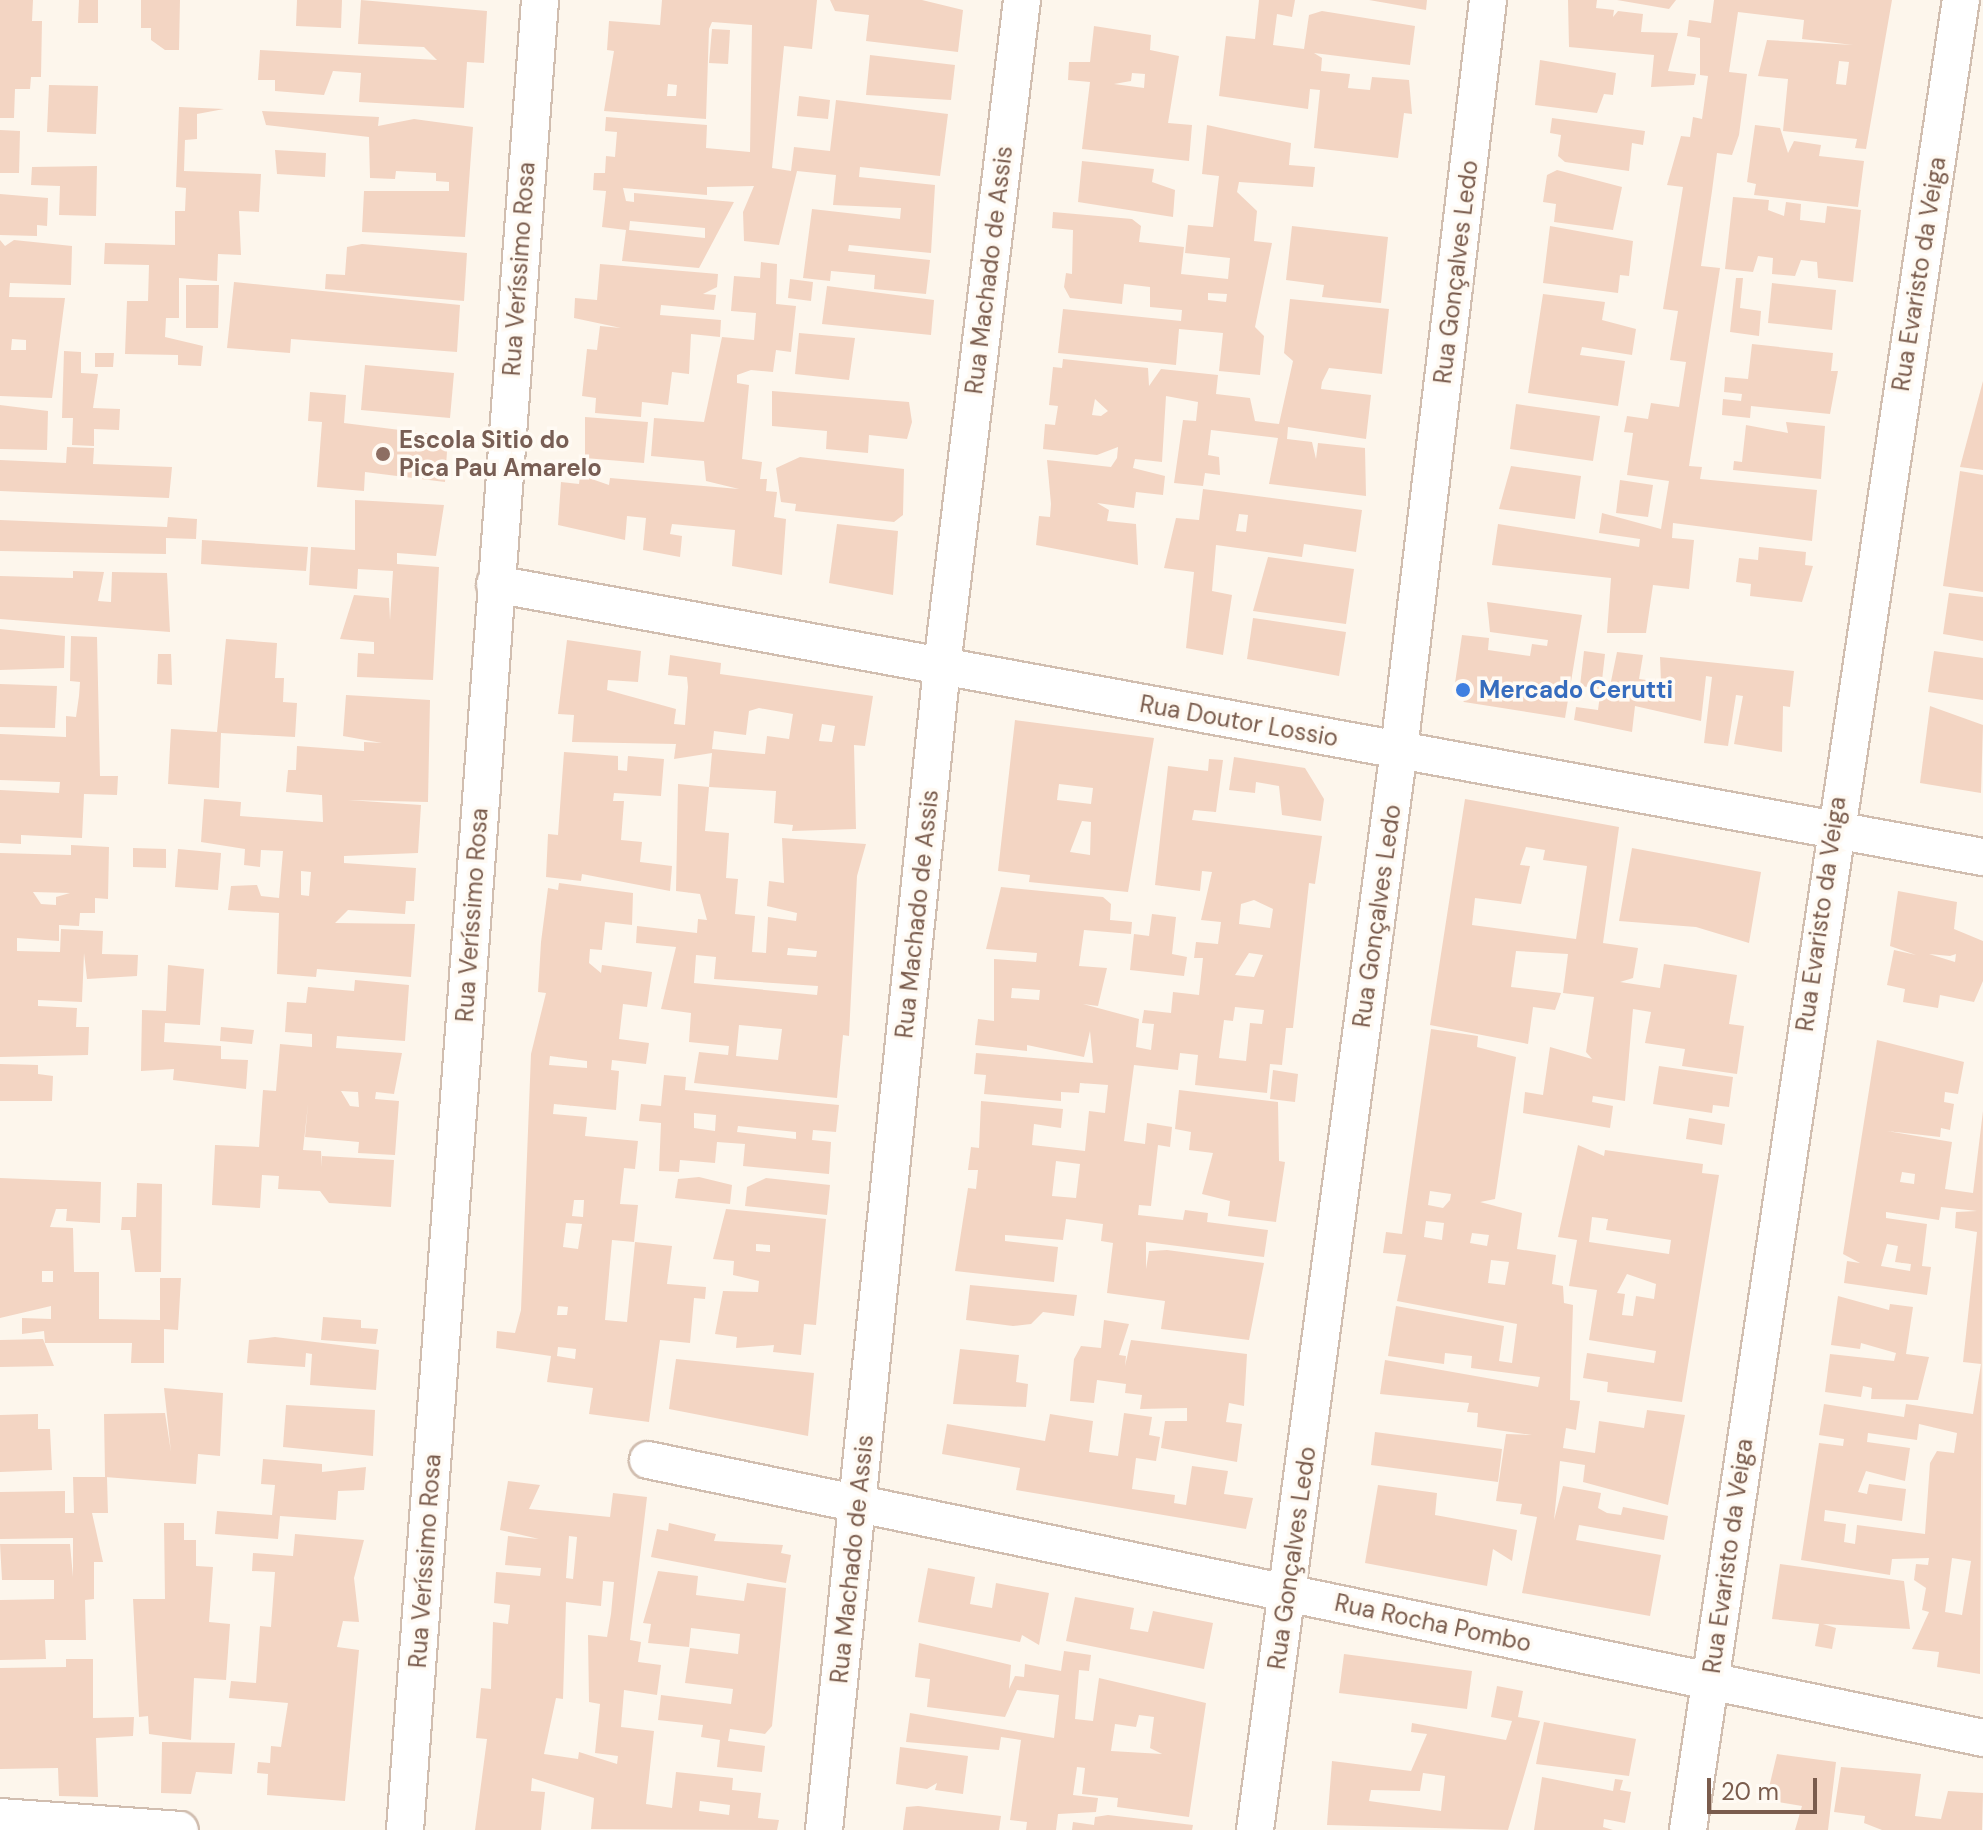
<!DOCTYPE html>
<html>
<head>
<meta charset="utf-8">
<style>
	body { margin:0 }
	#map { position:relative; width:1983px; height:1830px; overflow:hidden; background:#fdf6ec; font-family:"DM Sans",sans-serif }
	div>[style] { position:absolute }
	.building>* { inset:0; background:#f3d5c3 }
	.roads { filter:drop-shadow(2px 0 #d1beb0) drop-shadow(-2px 0 #d1beb0) drop-shadow(0 2px #d1beb0) drop-shadow(0 -2px #d1beb0) }
	.minor>* { height:36px; margin:-18px; padding:0 18px; transform-origin:18px; border-radius:18px; background:#fff }
	.dots>* { width:22px; height:22px; translate:-50% -50%; box-sizing:border-box; border:4px solid #fffaf3; border-radius:50% }
	span { translate:-50% -50%; white-space:nowrap; text-align:center; line-height:1.15; -webkit-text-stroke:7px #fffaf3; paint-order:stroke }
	.street-label { font-size:24px; color:#7a5c4d }
	.education-label { font-size:24px; color:#785e54; font-weight:700 }
	.left { translate:0 -50%; text-align:left }
	.shop-label { font-size:24px; color:#366cbe; font-weight:700 }
	.scale { position:absolute; left:1707px; top:1778px; width:110px; height:36px; box-sizing:border-box; border:4px solid #7a5c4d; border-top:0; padding-left:10px; font-size:24px; line-height:28px; white-space:nowrap; color:#7a5c4d; -webkit-text-stroke:6px #fffaf3; paint-order:stroke }
</style>
</head>
<body>
<div id="map">
	<div class="building">
		<div style="clip-path:polygon(0 0,33px 0,32px 21px,42px 21px,41px 77px,31px 77px,30px 89px,15px 89px,14px 118px,0 118px)"></div>
		<div style="clip-path:polygon(79px 0,98px 0,98px 23px,78px 23px)"></div>
		<div style="clip-path:polygon(141px 0,180px 0,179px 50px,165px 50px,151px 40px,151px 28px,141px 28px)"></div>
		<div style="clip-path:polygon(297px 0,342px 0,341px 28px,296px 26px)"></div>
		<div style="clip-path:polygon(361px 0,487px 11px,484px 63px,467px 62px,464px 108px,359px 102px,361px 73px,333px 71px,324px 95px,275px 91px,275px 80px,258px 80px,260px 50px,437px 60px,424px 47px,358px 44px)"></div>
		<div style="clip-path:polygon(evenodd,662px 0,817px 0,812px 49px,784px 46px,772px 168px,791px 171px,794px 147px,830px 151px,836px 100px,948px 114px,940px 176px,860px 167px,859px 177px,935px 185px,931px 253px,849px 245px,848px 251px,930px 260px,926px 294px,874px 289px,875px 275px,831px 271px,830px 281px,803px 278px,812px 209px,900px 219px,901px 208px,833px 205px,836px 175px,797px 171px,779px 245px,744px 241px,743px 212px,754px 186px,707px 187px,707px 195px,623px 188px,626px 201px,634px 202px,634px 193px,734px 202px,699px 268px,622px 261px,626px 230px,602px 227px,606px 191px,593px 190px,594px 173px,605px 173px,606px 156px,615px 157px,617px 132px,605px 131px,606px 117px,707px 125px,706px 148px,750px 152px,752px 25px,712px 22px,709px 29px,706px 119px,604px 111px,614px 51px,607px 50px,609px 21px,660px 25px,662px 0,668px 84px,677px 85px,676px 96px,667px 96px,668px 84px,662px 0,630px 221px,705px 228px,705px 238px,629px 230px,630px 221px)"></div>
		<div style="clip-path:polygon(830px 0,922px 0,963px 10px,958px 52px,866px 41px,869px 15px,835px 11px)"></div>
		<div style="clip-path:polygon(1259px 0,1295px 0,1292px 17px,1277px 14px,1273px 45px,1304px 49px,1309px 15px,1322px 11px,1415px 26px,1410px 65px,1314px 53px,1322px 58px,1321px 71px,1350px 74px,1348px 88px,1370px 90px,1372px 77px,1409px 80px,1412px 114px,1404px 113px,1398px 158px,1314px 148px,1320px 90px,1310px 89px,1308px 109px,1219px 96px,1226px 36px,1255px 39px)"></div>
		<div style="clip-path:polygon(1369px 0,1427px 0,1426px 10px)"></div>
		<div style="clip-path:polygon(1568px 0,1597px 0,1596px 8px,1614px 10px,1613px 17px,1618px 11px,1643px 14px,1641px 32px,1678px 33px,1668px 71px,1696px 74px,1694px 85px,1651px 87px,1654px 55px,1569px 47px)"></div>
		<div style="clip-path:polygon(1617px 0,1676px 0,1669px 9px)"></div>
		<div style="clip-path:polygon(evenodd,1714px 0,1892px 0,1866px 149px,1855px 148px,1857px 139px,1783px 131px,1788px 79px,1758px 76px,1767px 40px,1853px 45px,1802px 39px,1804px 20px,1738px 12px,1729px 72px,1747px 74px,1739px 135px,1732px 155px,1717px 153px,1712px 191px,1701px 266px,1720px 268px,1689px 466px,1702px 467px,1700px 479px,1817px 490px,1812px 541px,1673px 523px,1672px 538px,1694px 540px,1689px 589px,1653px 585px,1646px 633px,1607px 633px,1611px 578px,1492px 565px,1498px 524px,1639px 547px,1640px 539px,1599px 533px,1602px 513px,1661px 529px,1669px 481px,1627px 475px,1633px 433px,1624px 432px,1627px 416px,1648px 419px,1651px 403px,1679px 407px,1686px 362px,1670px 360px,1678px 311px,1663px 309px,1683px 187px,1667px 185px,1681px 136px,1690px 137px,1693px 117px,1702px 119px,1708px 76px,1700px 75px,1700px 38px,1687px 36px,1689px 20px,1711px 23px,1714px 0,1839px 61px,1849px 62px,1846px 85px,1836px 84px,1839px 61px)"></div>
		<div style="clip-path:polygon(evenodd,1094px 26px,1151px 35px,1150px 50px,1179px 56px,1168px 123px,1192px 125px,1189px 161px,1082px 149px,1090px 82px,1068px 80px,1069px 62px,1090px 62px,1094px 26px,1132px 73px,1145px 74px,1144px 88px,1114px 84px,1131px 81px,1132px 73px)"></div>
		<div style="clip-path:polygon(712px 29px,730px 30px,728px 64px,709px 63px)"></div>
		<div style="clip-path:polygon(870px 55px,955px 65px,951px 100px,866px 95px)"></div>
		<div style="clip-path:polygon(1540px 60px,1616px 73px,1613px 95px,1604px 94px,1597px 113px,1535px 105px)"></div>
		<div style="clip-path:polygon(49px 85px,98px 86px,96px 134px,47px 132px)"></div>
		<div style="clip-path:polygon(799px 96px,830px 100px,828px 119px,797px 116px)"></div>
		<div style="clip-path:polygon(179px 107px,224px 109px,197px 114px,197px 139px,185px 140px,184px 171px,261px 174px,259px 212px,239px 211px,241px 255px,218px 254px,217px 281px,179px 278px,179px 318px,166px 318px,165px 337px,203px 346px,201px 366px,178px 365px,178px 355px,125px 354px,127px 301px,148px 301px,149px 265px,104px 264px,105px 243px,175px 245px,175px 211px,185px 211px,186px 188px,176px 187px)"></div>
		<div style="clip-path:polygon(262px 111px,379px 117px,378px 126px,414px 119px,473px 127px,465px 237px,362px 232px,364px 191px,449px 191px,449px 182px,436px 181px,436px 173px,396px 171px,395px 179px,370px 178px,369px 137px,266px 125px)"></div>
		<div style="clip-path:polygon(1552px 118px,1645px 131px,1643px 145px,1632px 143px,1629px 171px,1565px 162px,1558px 156px,1561px 135px,1550px 133px)"></div>
		<div style="clip-path:polygon(evenodd,1207px 125px,1291px 143px,1289px 165px,1315px 167px,1313px 187px,1239px 182px,1237px 192px,1257px 211px,1254px 241px,1272px 243px,1255px 327px,1264px 336px,1260px 375px,1219px 371px,1223px 333px,1179px 329px,1176px 365px,1058px 353px,1063px 309px,1181px 321px,1182px 310px,1150px 307px,1150px 287px,1124px 284px,1122px 304px,1070px 298px,1064px 287px,1066px 273px,1072px 274px,1073px 230px,1052px 228px,1053px 212px,1132px 219px,1141px 226px,1139px 242px,1184px 247px,1181px 274px,1228px 279px,1230px 258px,1185px 253px,1188px 225px,1213px 227px,1219px 176px,1202px 174px,1207px 125px,1208px 293px,1227px 294px,1226px 302px,1208px 300px,1208px 293px)"></div>
		<div style="clip-path:polygon(1755px 125px,1780px 128px,1788px 153px,1794px 141px,1821px 145px,1819px 156px,1864px 161px,1858px 207px,1754px 195px,1756px 184px,1747px 182px)"></div>
		<div style="clip-path:polygon(0 130px,20px 131px,19px 173px,0 173px)"></div>
		<div style="clip-path:polygon(275px 150px,326px 153px,325px 177px,277px 174px)"></div>
		<div style="clip-path:polygon(1082px 161px,1154px 169px,1152px 182px,1175px 190px,1173px 217px,1078px 202px)"></div>
		<div style="clip-path:polygon(97px 166px,96px 216px,59px 215px,60px 186px,31px 185px,32px 167px)"></div>
		<div style="clip-path:polygon(1557px 170px,1622px 187px,1613px 230px,1554px 222px,1556px 204px,1543px 202px,1547px 175px)"></div>
		<div style="clip-path:polygon(0 194px,48px 198px,47px 226px,37px 225px,37px 236px,0 235px)"></div>
		<div style="clip-path:polygon(1733px 197px,1769px 200px,1768px 210px,1784px 216px,1786px 202px,1801px 204px,1800px 220px,1825px 223px,1827px 206px,1861px 210px,1853px 282px,1818px 278px,1817px 262px,1801px 260px,1795px 276px,1772px 274px,1773px 258px,1758px 256px,1753px 272px,1725px 269px)"></div>
		<div style="clip-path:polygon(1292px 226px,1388px 237px,1381px 303px,1322px 297px,1324px 285px,1286px 280px)"></div>
		<div style="clip-path:polygon(1550px 226px,1633px 241px,1629px 276px,1620px 275px,1618px 293px,1543px 283px)"></div>
		<div style="clip-path:polygon(evenodd,0 240px,5px 246px,14px 240px,72px 246px,71px 285px,10px 283px,9px 297px,65px 298px,52px 398px,0 396px,0 240px,12px 339px,26px 340px,26px 350px,11px 350px,12px 339px)"></div>
		<div style="clip-path:polygon(362px 244px,467px 253px,464px 301px,325px 289px,326px 274px,345px 275px,347px 247px)"></div>
		<div style="clip-path:polygon(761px 262px,777px 264px,776px 304px,796px 306px,791px 352px,776px 350px,773px 372px,751px 370px,737px 375px,737px 383px,749px 385px,742px 459px,762px 462px,760px 479px,767px 479px,766px 491px,777px 492px,774px 517px,786px 519px,782px 575px,732px 566px,735px 530px,672px 524px,670px 534px,682px 536px,680px 557px,643px 550px,646px 518px,627px 516px,625px 540px,558px 525px,561px 482px,579px 484px,580px 475px,609px 485px,610px 478px,739px 489px,706px 481px,704px 461px,651px 456px,654px 418px,704px 422px,722px 337px,754px 340px,756px 313px,731px 311px,734px 276px,760px 278px)"></div>
		<div style="clip-path:polygon(600px 264px,718px 274px,717px 287px,703px 294px,716px 295px,714px 310px,661px 305px,660px 315px,721px 320px,720px 337px,691px 334px,689px 374px,672px 372px,668px 405px,642px 402px,641px 417px,595px 413px,596px 398px,582px 396px,587px 349px,597px 350px,600px 326px,621px 328px,574px 318px,575px 298px,597px 300px)"></div>
		<div style="clip-path:polygon(1736px 278px,1743px 278px,1740px 308px,1761px 311px,1759px 336px,1730px 332px)"></div>
		<div style="clip-path:polygon(790px 279px,813px 282px,811px 301px,788px 298px)"></div>
		<div style="clip-path:polygon(234px 282px,460px 305px,457px 352px,291px 339px,290px 353px,227px 348px)"></div>
		<div style="clip-path:polygon(1772px 283px,1836px 290px,1832px 330px,1768px 323px)"></div>
		<div style="clip-path:polygon(186px 285px,219px 285px,218px 328px,186px 328px)"></div>
		<div style="clip-path:polygon(827px 286px,934px 300px,931px 335px,822px 324px)"></div>
		<div style="clip-path:polygon(1543px 294px,1605px 302px,1602px 320px,1636px 329px,1632px 355px,1582px 347px,1580px 355px,1625px 361px,1618px 406px,1528px 393px)"></div>
		<div style="clip-path:polygon(evenodd,1290px 299px,1389px 309px,1382px 374px,1329px 368px,1322px 382px,1321px 389px,1371px 395px,1366px 439px,1288px 427px,1287px 439px,1312px 442px,1316px 459px,1318px 443px,1365px 448px,1366px 496px,1269px 484px,1278px 438px,1211px 430px,1208px 455px,1219px 457px,1220px 475px,1205px 473px,1203px 486px,1174px 483px,1183px 420px,1196px 421px,1198px 402px,1166px 396px,1162px 462px,1135px 459px,1133px 468px,1165px 476px,1163px 495px,1136px 492px,1134px 508px,1097px 503px,1109px 510px,1107px 521px,1136px 524px,1138px 565px,1036px 545px,1039px 516px,1050px 517px,1051px 504px,1047px 460px,1111px 467px,1117px 458px,1118px 447px,1097px 455px,1043px 449px,1045px 424px,1055px 425px,1058px 406px,1049px 405px,1053px 367px,1062px 368px,1063px 359px,1148px 368px,1149px 386px,1161px 369px,1218px 375px,1216px 394px,1250px 398px,1255px 421px,1279px 424px,1293px 361px,1284px 353px,1290px 299px,1095px 399px,1108px 411px,1101px 416px,1092px 415px,1095px 399px)"></div>
		<div style="clip-path:polygon(799px 333px,855px 338px,849px 380px,795px 374px)"></div>
		<div style="clip-path:polygon(1752px 344px,1833px 353px,1831px 371px,1838px 371px,1830px 414px,1751px 406px,1750px 418px,1722px 415px,1723px 399px,1741px 401px,1742px 394px,1724px 392px,1725px 377px,1748px 379px)"></div>
		<div style="clip-path:polygon(64px 351px,81px 352px,81px 373px,98px 374px,93px 408px,120px 409px,119px 430px,94px 429px,94px 446px,72px 445px,73px 418px,62px 418px)"></div>
		<div style="clip-path:polygon(95px 353px,114px 353px,113px 367px,95px 367px)"></div>
		<div style="clip-path:polygon(365px 365px,454px 373px,450px 418px,361px 410px)"></div>
		<div style="clip-path:polygon(1983px 381px,1983px 470px,1960px 467px)"></div>
		<div style="clip-path:polygon(772px 391px,909px 402px,912px 422px,907px 439px,869px 435px,868px 453px,826px 449px,827px 431px,772px 426px)"></div>
		<div style="clip-path:polygon(310px 392px,346px 395px,344px 423px,448px 436px,445px 482px,365px 472px,364px 491px,317px 487px,322px 422px,308px 421px)"></div>
		<div style="clip-path:polygon(1516px 404px,1600px 416px,1593px 461px,1510px 449px)"></div>
		<div style="clip-path:polygon(0 405px,48px 411px,47px 450px,0 449px)"></div>
		<div style="clip-path:polygon(585px 417px,648px 422px,644px 463px,585px 458px)"></div>
		<div style="clip-path:polygon(1786px 422px,1825px 426px,1821px 479px,1733px 470px,1734px 461px,1742px 462px,1746px 425px,1788px 433px)"></div>
		<div style="clip-path:polygon(67px 447px,94px 448px,93px 464px,172px 467px,169px 498px,0 491px,0 460px,66px 463px)"></div>
		<div style="clip-path:polygon(800px 457px,904px 469px,903px 515px,894px 522px,795px 511px,796px 504px,781px 502px,776px 468px)"></div>
		<div style="clip-path:polygon(1511px 466px,1581px 476px,1575px 519px,1499px 509px)"></div>
		<div style="clip-path:polygon(1960px 471px,1983px 475px,1983px 592px,1943px 586px)"></div>
		<div style="clip-path:polygon(1620px 480px,1653px 485px,1648px 517px,1616px 513px)"></div>
		<div style="clip-path:polygon(evenodd,1203px 489px,1362px 510px,1356px 552px,1304px 544px,1302px 557px,1216px 545px,1212px 591px,1232px 595px,1223px 655px,1186px 648px,1194px 572px,1164px 568px,1176px 518px,1199px 520px,1203px 489px,1239px 514px,1248px 515px,1246px 532px,1236px 531px,1239px 514px)"></div>
		<div style="clip-path:polygon(355px 500px,444px 505px,436px 556px,397px 553px,397px 564px,439px 567px,433px 680px,357px 677px,358px 653px,374px 654px,374px 642px,340px 639px,354px 595px,389px 598px,390px 620px,393px 571px,358px 569px,357px 589px,309px 585px,311px 547px,355px 550px)"></div>
		<div style="clip-path:polygon(168px 517px,197px 519px,196px 539px,166px 538px,166px 554px,0 551px,0 520px,167px 527px)"></div>
		<div style="clip-path:polygon(837px 524px,898px 531px,893px 595px,829px 583px)"></div>
		<div style="clip-path:polygon(202px 540px,308px 547px,306px 571px,201px 564px)"></div>
		<div style="clip-path:polygon(1759px 547px,1806px 552px,1805px 565px,1813px 566px,1802px 602px,1750px 596px,1751px 584px,1736px 582px,1739px 558px,1758px 560px)"></div>
		<div style="clip-path:polygon(1268px 557px,1354px 569px,1346px 624px,1253px 611px)"></div>
		<div style="clip-path:polygon(73px 571px,104px 572px,98px 601px,111px 602px,112px 572px,167px 573px,170px 632px,0 619px,0 576px,73px 578px)"></div>
		<div style="clip-path:polygon(1949px 593px,1983px 597px,1983px 641px,1943px 634px)"></div>
		<div style="clip-path:polygon(1487px 602px,1582px 615px,1565px 718px,1464px 702px,1454px 690px,1462px 635px,1489px 638px,1488px 650px,1530px 656px,1532px 644px,1547px 646px,1548px 640px,1490px 632px)"></div>
		<div style="clip-path:polygon(1253px 618px,1346px 632px,1339px 676px,1247px 659px)"></div>
		<div style="clip-path:polygon(0 629px,65px 636px,64px 668px,0 670px)"></div>
		<div style="clip-path:polygon(71px 636px,97px 637px,100px 776px,118px 776px,117px 795px,84px 794px,82px 838px,21px 835px,21px 844px,0 843px,0 790px,59px 793px,60px 782px,0 780px,0 734px,66px 737px,66px 716px,76px 717px,79px 696px,80px 682px,70px 681px)"></div>
		<div style="clip-path:polygon(226px 639px,277px 643px,275px 678px,284px 678px,283px 702px,297px 703px,295px 737px,221px 733px,219px 788px,168px 784px,171px 729px,217px 732px)"></div>
		<div style="clip-path:polygon(evenodd,567px 640px,641px 651px,638px 682px,608px 680px,607px 690px,676px 709px,674px 724px,685px 725px,688px 687px,687px 677px,668px 675px,670px 655px,721px 663px,720px 674px,873px 696px,865px 746px,854px 745px,856px 829px,792px 831px,793px 825px,774px 823px,776px 791px,709px 787px,712px 753px,674px 759px,676px 744px,572px 742px,574px 715px,558px 714px,567px 640px,759px 708px,793px 714px,789px 739px,767px 736px,765px 754px,712px 749px,714px 731px,746px 735px,749px 711px,759px 708px,567px 640px,822px 724px,835px 726px,832px 742px,819px 741px,822px 724px)"></div>
		<div style="clip-path:polygon(1584px 651px,1605px 654px,1601px 689px,1580px 686px)"></div>
		<div style="clip-path:polygon(1934px 651px,1983px 658px,1983px 700px,1928px 692px)"></div>
		<div style="clip-path:polygon(1617px 652px,1643px 655px,1639px 679px,1661px 682px,1660px 657px,1794px 671px,1790px 707px,1783px 706px,1782px 752px,1734px 744px,1743px 696px,1736px 695px,1728px 746px,1704px 743px,1712px 677px,1706px 676px,1701px 721px,1635px 706px,1632px 732px,1574px 720px,1576px 707px,1598px 710px,1600px 695px,1608px 696px)"></div>
		<div style="clip-path:polygon(158px 654px,171px 654px,172px 685px,157px 684px)"></div>
		<div style="clip-path:polygon(0 684px,57px 686px,55px 728px,0 727px)"></div>
		<div style="clip-path:polygon(evenodd,346px 695px,430px 700px,428px 802px,348px 800px,421px 805px,418px 853px,344px 856px,344px 863px,416px 868px,414px 901px,406px 901px,405px 914px,348px 910px,335px 923px,415px 924px,411px 977px,317px 969px,316px 977px,277px 974px,279px 913px,228px 910px,231px 886px,257px 885px,261px 896px,279px 898px,283px 851px,261px 850px,260px 867px,244px 865px,245px 849px,201px 842px,204px 799px,241px 802px,240px 816px,323px 822px,322px 795px,286px 792px,288px 770px,296px 770px,297px 746px,364px 751px,364px 742px,382px 743px,343px 736px,346px 695px,301px 871px,311px 872px,309px 896px,301px 895px,301px 871px)"></div>
		<div style="clip-path:polygon(1930px 706px,1983px 725px,1981px 793px,1920px 783px)"></div>
		<div style="clip-path:polygon(evenodd,1015px 720px,1154px 738px,1128px 892px,1029px 882px,1030px 875px,998px 871px,1015px 720px,1059px 784px,1093px 788px,1091px 804px,1057px 800px,1059px 784px,1015px 720px,1082px 821px,1091px 822px,1090px 855px,1070px 852px,1082px 821px)"></div>
		<div style="clip-path:polygon(564px 752px,618px 756px,618px 770px,627px 771px,628px 756px,664px 759px,661px 796px,614px 793px,613px 801px,624px 801px,621px 840px,642px 842px,640px 862px,672px 866px,670px 891px,582px 874px,581px 881px,546px 877px,548px 834px,558px 835px)"></div>
		<div style="clip-path:polygon(1234px 757px,1305px 768px,1324px 799px,1321px 821px,1282px 815px,1279px 786px,1256px 782px,1255px 793px,1229px 790px)"></div>
		<div style="clip-path:polygon(evenodd,1209px 759px,1223px 760px,1216px 812px,1194px 810px,1192px 820px,1322px 836px,1315px 884px,1309px 883px,1293px 1028px,1286px 1028px,1282px 1065px,1270px 1064px,1267px 1093px,1195px 1085px,1198px 1055px,1180px 1053px,1178px 1070px,1134px 1065px,1124px 1141px,1145px 1144px,1147px 1123px,1172px 1127px,1170px 1147px,1158px 1145px,1151px 1206px,1139px 1205px,1138px 1215px,1183px 1220px,1185px 1210px,1208px 1213px,1207px 1222px,1268px 1230px,1264px 1257px,1146px 1242px,1146px 1269px,1149px 1251px,1167px 1250px,1264px 1263px,1249px 1340px,1161px 1329px,1165px 1301px,1107px 1293px,1113px 1243px,1101px 1241px,1103px 1224px,1066px 1219px,1063px 1240px,1005px 1235px,1005px 1241px,1058px 1247px,1054px 1282px,955px 1271px,968px 1188px,976px 1189px,978px 1170px,968px 1170px,971px 1147px,979px 1148px,981px 1101px,1063px 1109px,1061px 1128px,1034px 1124px,1032px 1145px,1085px 1151px,1089px 1111px,1105px 1113px,1108px 1085px,1080px 1083px,1079px 1093px,1061px 1092px,1061px 1101px,984px 1094px,986px 1075px,974px 1074px,976px 1053px,1093px 1063px,1090px 1031px,1084px 1057px,1027px 1045px,1027px 1051px,975px 1045px,978px 1019px,994px 1021px,994px 959px,1036px 962px,1037px 953px,986px 949px,1001px 887px,1103px 897px,1111px 904px,1110px 920px,1132px 922px,1131px 934px,1084px 930px,1079px 966px,1107px 968px,1098px 1006px,1083px 1004px,1139px 1019px,1136px 1047px,1151px 1050px,1154px 1024px,1142px 1023px,1144px 1010px,1171px 1013px,1173px 992px,1199px 995px,1203px 958px,1194px 958px,1196px 942px,1218px 944px,1221px 922px,1201px 920px,1212px 872px,1202px 871px,1200px 891px,1155px 885px,1168px 766px,1208px 771px,1209px 759px,1254px 900px,1273px 909px,1270px 928px,1239px 924px,1241px 904px,1254px 900px,1209px 759px,1249px 953px,1263px 955px,1254px 977px,1235px 975px,1249px 953px,1209px 759px,1012px 988px,1040px 990px,1039px 1000px,1011px 998px,1012px 988px,1209px 759px,1235px 1007px,1264px 1010px,1262px 1024px,1250px 1023px,1246px 1061px,1219px 1058px,1224px 1020px,1233px 1021px,1235px 1007px,1209px 759px,1056px 1161px,1080px 1164px,1076px 1198px,1052px 1196px,1056px 1161px)"></div>
		<div style="clip-path:polygon(evenodd,678px 784px,709px 787px,705px 831px,729px 833px,726px 878px,738px 879px,735px 914px,755px 916px,752px 952px,766px 953px,768px 917px,796px 921px,797px 913px,767px 906px,769px 881px,784px 883px,782px 838px,866px 844px,857px 876px,849px 1036px,843px 1035px,837px 1098px,694px 1083px,699px 1052px,728px 1055px,729px 1046px,689px 1042px,691px 1013px,661px 1009px,676px 947px,636px 943px,637px 926px,697px 933px,698px 919px,707px 920px,700px 894px,676px 891px,678px 784px,788px 948px,817px 951px,816px 957px,787px 955px,788px 948px,678px 784px,696px 955px,716px 957px,714px 979px,818px 986px,817px 995px,694px 983px,696px 955px,678px 784px,739px 1025px,782px 1029px,778px 1060px,736px 1056px,739px 1025px)"></div>
		<div style="clip-path:polygon(evenodd,1465px 799px,1619px 827px,1603px 943px,1638px 948px,1633px 978px,1620px 982px,1660px 988px,1664px 964px,1737px 975px,1729px 1024px,1744px 1026px,1737px 1074px,1682px 1066px,1685px 1049px,1645px 1043px,1651px 1012px,1633px 1009px,1625px 1101px,1593px 1096px,1592px 1102px,1613px 1106px,1610px 1128px,1523px 1113px,1525px 1092px,1543px 1095px,1550px 1047px,1592px 1059px,1586px 1052px,1594px 997px,1563px 993px,1568px 954px,1516px 951px,1511px 987px,1561px 993px,1555px 1010px,1533px 1007px,1528px 1044px,1430px 1025px,1465px 799px,1526px 847px,1545px 850px,1543px 860px,1587px 866px,1576px 939px,1472px 925px,1475px 898px,1521px 904px,1530px 866px,1520px 865px,1526px 847px)"></div>
		<div style="clip-path:polygon(evenodd,71px 845px,109px 847px,108px 899px,95px 898px,95px 913px,80px 913px,79px 926px,59px 925px,59px 941px,17px 938px,17px 951px,60px 952px,61px 929px,103px 931px,102px 954px,138px 955px,137px 976px,87px 979px,84px 953px,82px 1002px,38px 1000px,38px 1006px,77px 1008px,76px 1027px,89px 1027px,88px 1055px,0 1057px,0 853px,71px 855px,71px 845px,33px 892px,70px 893px,56px 897px,56px 905px,41px 904px,33px 892px)"></div>
		<div style="clip-path:polygon(133px 848px,166px 849px,166px 868px,133px 867px)"></div>
		<div style="clip-path:polygon(1632px 848px,1761px 872px,1749px 943px,1696px 927px,1619px 921px)"></div>
		<div style="clip-path:polygon(178px 849px,221px 853px,218px 890px,175px 887px)"></div>
		<div style="clip-path:polygon(evenodd,559px 883px,633px 893px,632px 925px,605px 922px,602px 950px,590px 949px,589px 963px,601px 973px,602px 965px,652px 972px,647px 1007px,623px 1004px,619px 1039px,649px 1043px,646px 1064px,612px 1060px,611px 1070px,619px 1071px,616px 1110px,554px 1104px,553px 1114px,587px 1117px,585px 1136px,638px 1141px,635px 1169px,624px 1168px,620px 1204px,638px 1205px,634px 1242px,612px 1240px,605px 1320px,627px 1322px,635px 1242px,672px 1246px,667px 1284px,706px 1287px,705px 1299px,694px 1298px,690px 1343px,660px 1340px,649px 1422px,589px 1414px,593px 1388px,547px 1382px,551px 1356px,496px 1348px,497px 1331px,515px 1333px,521px 1310px,531px 1054px,546px 993px,538px 992px,541px 942px,548px 888px,558px 890px,559px 883px,550px 1056px,587px 1061px,587px 1068px,549px 1065px,550px 1056px,559px 883px,574px 1200px,584px 1200px,583px 1217px,572px 1216px,574px 1200px,559px 883px,566px 1223px,582px 1224px,578px 1249px,563px 1247px,566px 1223px,559px 883px,558px 1306px,568px 1307px,567px 1315px,557px 1315px,558px 1306px,559px 883px,558px 1347px,576px 1349px,575px 1359px,557px 1356px,558px 1347px)"></div>
		<div style="clip-path:polygon(evenodd,1898px 891px,1957px 902px,1954px 929px,1983px 941px,1983px 981px,1974px 1002px,1940px 995px,1938px 1008px,1903px 1002px,1905px 989px,1887px 985px,1894px 950px,1916px 955px,1890px 946px,1898px 891px,1929px 954px,1950px 956px,1956px 954px,1955px 962px,1929px 954px)"></div>
		<div style="clip-path:polygon(1152px 914px,1176px 917px,1172px 954px,1187px 957px,1184px 976px,1130px 970px,1134px 934px,1149px 936px)"></div>
		<div style="clip-path:polygon(168px 965px,204px 969px,200px 1025px,165px 1023px,164px 1042px,221px 1046px,221px 1059px,248px 1060px,246px 1089px,173px 1080px,174px 1069px,141px 1071px,142px 1010px,166px 1011px)"></div>
		<div style="clip-path:polygon(evenodd,355px 980px,409px 985px,405px 1041px,337px 1036px,336px 1048px,402px 1053px,394px 1094px,376px 1092px,375px 1099px,399px 1101px,395px 1155px,358px 1153px,359px 1142px,305px 1137px,308px 1104px,303px 1150px,321px 1151px,322px 1167px,322px 1156px,394px 1160px,391px 1207px,329px 1203px,320px 1191px,278px 1189px,279px 1176px,262px 1175px,260px 1208px,212px 1205px,215px 1145px,259px 1147px,263px 1090px,276px 1091px,280px 1044px,312px 1047px,312px 1034px,285px 1032px,287px 1002px,306px 1003px,308px 987px,354px 991px,355px 980px,341px 1091px,358px 1092px,359px 1107px,350px 1106px,341px 1091px)"></div>
		<div style="clip-path:polygon(221px 1027px,254px 1030px,252px 1044px,220px 1041px)"></div>
		<div style="clip-path:polygon(evenodd,1431px 1029px,1478px 1036px,1477px 1047px,1516px 1057px,1495px 1199px,1480px 1202px,1522px 1213px,1517px 1249px,1556px 1255px,1552px 1284px,1563px 1286px,1564px 1303px,1573px 1305px,1570px 1400px,1580px 1401px,1576px 1430px,1566px 1428px,1563px 1448px,1595px 1453px,1599px 1421px,1644px 1428px,1647px 1410px,1685px 1415px,1668px 1505px,1583px 1482px,1585px 1465px,1560px 1461px,1554px 1520px,1563px 1486px,1601px 1493px,1598px 1508px,1607px 1513px,1621px 1515px,1623px 1507px,1668px 1516px,1664px 1540px,1579px 1525px,1576px 1540px,1661px 1555px,1650px 1616px,1522px 1593px,1537px 1517px,1520px 1514px,1522px 1504px,1496px 1501px,1506px 1434px,1532px 1435px,1477px 1427px,1478px 1413px,1467px 1412px,1469px 1403px,1380px 1394px,1385px 1360px,1538px 1387px,1540px 1377px,1471px 1368px,1472px 1356px,1445px 1353px,1444px 1364px,1388px 1356px,1396px 1306px,1504px 1326px,1499px 1361px,1512px 1363px,1517px 1324px,1397px 1301px,1406px 1255px,1383px 1253px,1386px 1232px,1402px 1234px,1431px 1029px,1430px 1191px,1451px 1194px,1450px 1200px,1443px 1208px,1428px 1205px,1430px 1191px,1431px 1029px,1426px 1221px,1444px 1223px,1442px 1240px,1424px 1237px,1426px 1221px,1431px 1029px,1472px 1233px,1489px 1235px,1487px 1246px,1470px 1243px,1472px 1233px,1431px 1029px,1491px 1260px,1509px 1262px,1505px 1285px,1488px 1283px,1491px 1260px)"></div>
		<div style="clip-path:polygon(evenodd,1877px 1040px,1964px 1062px,1958px 1094px,1945px 1092px,1944px 1102px,1954px 1104px,1950px 1130px,1941px 1128px,1940px 1137px,1887px 1131px,1952px 1142px,1945px 1189px,1973px 1193px,1983px 1111px,1980px 1674px,1937px 1667px,1939px 1652px,1912px 1649px,1929px 1612px,1922px 1610px,1926px 1588px,1914px 1580px,1916px 1564px,1928px 1565px,1929px 1558px,1892px 1559px,1890px 1575px,1801px 1560px,1819px 1443px,1843px 1446px,1844px 1439px,1819px 1435px,1824px 1404px,1904px 1417px,1906px 1404px,1973px 1414px,1981px 1364px,1963px 1362px,1977px 1232px,1955px 1228px,1956px 1212px,1977px 1211px,1941px 1207px,1939px 1220px,1886px 1212px,1886px 1218px,1927px 1224px,1922px 1266px,1931px 1267px,1927px 1295px,1844px 1283px,1847px 1261px,1860px 1263px,1843px 1254px,1877px 1040px,1902px 1172px,1915px 1174px,1914px 1184px,1900px 1182px,1902px 1172px,1877px 1040px,1887px 1244px,1898px 1246px,1895px 1262px,1911px 1264px,1910px 1271px,1881px 1266px,1887px 1244px,1877px 1040px,1919px 1424px,1957px 1433px,1954px 1453px,1937px 1451px,1930px 1463px,1925px 1534px,1857px 1525px,1855px 1544px,1844px 1542px,1846px 1524px,1824px 1521px,1825px 1510px,1902px 1521px,1906px 1489px,1869px 1484px,1867px 1494px,1858px 1492px,1866px 1471px,1905px 1481px,1910px 1448px,1867px 1442px,1868px 1433px,1917px 1440px,1919px 1424px,1877px 1040px,1952px 1558px,1971px 1561px,1962px 1615px,1945px 1612px,1952px 1558px)"></div>
		<div style="clip-path:polygon(0 1064px,38px 1065px,38px 1074px,53px 1076px,52px 1101px,0 1101px)"></div>
		<div style="clip-path:polygon(1659px 1066px,1733px 1077px,1729px 1107px,1713px 1105px,1712px 1113px,1653px 1104px)"></div>
		<div style="clip-path:polygon(1273px 1070px,1298px 1074px,1295px 1102px,1270px 1099px)"></div>
		<div style="clip-path:polygon(evenodd,664px 1075px,686px 1077px,685px 1090px,839px 1105px,836px 1132px,813px 1130px,812px 1140px,831px 1142px,829px 1174px,743px 1166px,745px 1144px,717px 1142px,715px 1163px,680px 1160px,679px 1172px,659px 1171px,661px 1123px,639px 1121px,641px 1104px,661px 1106px,664px 1075px,694px 1113px,716px 1115px,715px 1131px,694px 1128px,694px 1113px,664px 1075px,738px 1126px,796px 1132px,796px 1139px,737px 1132px,738px 1126px)"></div>
		<div style="clip-path:polygon(1179px 1090px,1278px 1102px,1279px 1161px,1285px 1162px,1276px 1222px,1228px 1216px,1230px 1201px,1202px 1194px,1213px 1153px,1189px 1150px,1191px 1132px,1175px 1129px)"></div>
		<div style="clip-path:polygon(1689px 1118px,1725px 1124px,1722px 1145px,1686px 1139px)"></div>
		<div style="clip-path:polygon(evenodd,1578px 1145px,1604px 1156px,1605px 1150px,1703px 1164px,1702px 1173px,1719px 1175px,1682px 1402px,1607px 1392px,1608px 1382px,1583px 1378px,1587px 1353px,1654px 1363px,1656px 1351px,1589px 1340px,1597px 1290px,1569px 1286px,1577px 1240px,1558px 1237px,1578px 1145px,1592px 1217px,1608px 1219px,1606px 1230px,1671px 1240px,1669px 1254px,1589px 1242px,1592px 1217px,1578px 1145px,1627px 1274px,1656px 1284px,1654px 1299px,1636px 1296px,1633px 1316px,1622px 1315px,1625px 1294px,1617px 1293px,1627px 1274px)"></div>
		<div style="clip-path:polygon(699px 1177px,732px 1185px,730px 1204px,675px 1198px,678px 1179px)"></div>
		<div style="clip-path:polygon(evenodd,0 1178px,101px 1182px,100px 1223px,66px 1221px,67px 1209px,56px 1209px,50px 1227px,73px 1228px,74px 1272px,99px 1272px,99px 1319px,160px 1320px,160px 1278px,181px 1278px,178px 1330px,164px 1329px,164px 1363px,131px 1363px,132px 1343px,45px 1343px,44px 1331px,22px 1334px,22px 1318px,51px 1319px,51px 1306px,0 1318px,0 1178px,42px 1271px,53px 1271px,53px 1282px,42px 1282px,42px 1271px)"></div>
		<div style="clip-path:polygon(766px 1178px,830px 1185px,827px 1215px,745px 1206px,747px 1187px)"></div>
		<div style="clip-path:polygon(137px 1183px,162px 1184px,161px 1272px,135px 1272px,130px 1230px,121px 1230px,122px 1217px,136px 1217px)"></div>
		<div style="clip-path:polygon(evenodd,726px 1209px,826px 1219px,816px 1325px,804px 1324px,801px 1355px,773px 1352px,774px 1345px,736px 1348px,737px 1337px,715px 1334px,723px 1291px,758px 1292px,759px 1281px,733px 1275px,734px 1261px,713px 1259px,726px 1209px,756px 1244px,770px 1245px,770px 1252px,756px 1251px,756px 1244px)"></div>
		<div style="clip-path:polygon(970px 1285px,1077px 1295px,1074px 1316px,1043px 1312px,1031px 1324px,1013px 1326px,966px 1320px)"></div>
		<div style="clip-path:polygon(1838px 1296px,1889px 1310px,1890px 1304px,1913px 1307px,1906px 1354px,1929px 1357px,1918px 1400px,1871px 1399px,1872px 1388px,1863px 1386px,1861px 1397px,1825px 1392px,1830px 1354px,1894px 1361px,1896px 1353px,1861px 1343px,1860px 1349px,1831px 1345px)"></div>
		<div style="clip-path:polygon(323px 1317px,361px 1320px,361px 1328px,378px 1329px,376px 1344px,321px 1340px)"></div>
		<div style="clip-path:polygon(1104px 1320px,1129px 1324px,1119px 1355px,1126px 1356px,1125px 1366px,1131px 1340px,1247px 1354px,1244px 1406px,1229px 1403px,1226px 1422px,1242px 1424px,1237px 1462px,1161px 1448px,1165px 1421px,1187px 1421px,1187px 1408px,1140px 1409px,1142px 1395px,1125px 1393px,1126px 1384px,1097px 1380px,1094px 1403px,1070px 1401px,1074px 1359px,1081px 1346px,1101px 1348px)"></div>
		<div style="clip-path:polygon(275px 1337px,379px 1350px,376px 1390px,310px 1385px,312px 1354px,306px 1353px,305px 1367px,247px 1363px,249px 1340px)"></div>
		<div style="clip-path:polygon(43px 1339px,54px 1366px,0 1367px,0 1340px)"></div>
		<div style="clip-path:polygon(960px 1349px,1019px 1355px,1016px 1382px,1028px 1384px,1026px 1407px,953px 1404px)"></div>
		<div style="clip-path:polygon(676px 1359px,814px 1373px,808px 1436px,669px 1409px)"></div>
		<div style="clip-path:polygon(164px 1388px,223px 1393px,220px 1456px,198px 1454px,196px 1484px,105px 1477px,104px 1414px,165px 1413px,171px 1452px)"></div>
		<div style="clip-path:polygon(286px 1405px,375px 1410px,373px 1456px,283px 1447px)"></div>
		<div style="clip-path:polygon(1124px 1413px,1152px 1417px,1149px 1435px,1160px 1437px,1156px 1461px,1136px 1458px,1132px 1489px,1175px 1495px,1174px 1503px,1186px 1505px,1192px 1466px,1228px 1471px,1224px 1494px,1253px 1498px,1246px 1529px,1016px 1490px,1020px 1468px,942px 1454px,947px 1424px,1045px 1441px,1050px 1414px,1093px 1421px,1089px 1452px,1118px 1456px)"></div>
		<div style="clip-path:polygon(38px 1414px,38px 1429px,50px 1429px,52px 1470px,0 1472px,0 1415px)"></div>
		<div style="clip-path:polygon(1375px 1432px,1502px 1449px,1498px 1482px,1371px 1465px)"></div>
		<div style="clip-path:polygon(263px 1459px,322px 1464px,322px 1472px,366px 1467px,364px 1490px,338px 1491px,336px 1520px,280px 1516px,278px 1539px,215px 1534px,217px 1511px,272px 1515px,275px 1485px,261px 1484px)"></div>
		<div style="clip-path:polygon(73px 1477px,107px 1477px,108px 1513px,92px 1513px,103px 1562px,94px 1562px,94px 1599px,85px 1600px,86px 1640px,45px 1640px,46px 1659px,0 1660px,0 1600px,54px 1599px,54px 1580px,2px 1580px,0 1544px,70px 1544px,73px 1577px,73px 1538px,0 1539px,0 1492px,65px 1491px,65px 1513px,74px 1513px)"></div>
		<div style="clip-path:polygon(evenodd,508px 1481px,540px 1485px,529px 1509px,610px 1517px,613px 1493px,647px 1497px,630px 1640px,641px 1642px,638px 1662px,661px 1665px,657px 1695px,624px 1690px,621px 1727px,654px 1731px,646px 1804px,672px 1808px,676px 1772px,733px 1778px,732px 1790px,761px 1793px,758px 1818px,779px 1820px,777px 1830px,591px 1829px,594px 1798px,532px 1778px,531px 1791px,545px 1792px,541px 1830px,475px 1830px,487px 1739px,476px 1738px,481px 1688px,491px 1689px,493px 1622px,508px 1624px,510px 1605px,494px 1603px,496px 1572px,540px 1576px,541px 1568px,505px 1565px,508px 1536px,539px 1539px,500px 1530px,508px 1481px,569px 1536px,577px 1537px,573px 1579px,566px 1578px,569px 1536px,508px 1481px,603px 1581px,614px 1582px,611px 1614px,607px 1637px,588px 1635px,589px 1702px,600px 1704px,595px 1753px,618px 1756px,617px 1764px,579px 1752px,578px 1759px,544px 1754px,556px 1698px,563px 1699px,566px 1602px,601px 1606px,603px 1581px,508px 1481px,700px 1801px,730px 1805px,729px 1815px,699px 1811px,700px 1801px)"></div>
		<div style="clip-path:polygon(1378px 1485px,1437px 1493px,1435px 1515px,1517px 1530px,1512px 1561px,1493px 1549px,1487px 1586px,1365px 1563px)"></div>
		<div style="clip-path:polygon(164px 1523px,184px 1523px,184px 1540px,196px 1540px,196px 1566px,213px 1567px,209px 1622px,230px 1624px,226px 1680px,194px 1678px,191px 1740px,149px 1734px,148px 1716px,139px 1717px,133px 1599px,165px 1599px)"></div>
		<div style="clip-path:polygon(669px 1523px,716px 1534px,714px 1541px,783px 1545px,781px 1553px,791px 1555px,786px 1583px,651px 1557px,657px 1529px,668px 1531px)"></div>
		<div style="clip-path:polygon(295px 1534px,364px 1540px,354px 1578px,359px 1622px,343px 1621px,337px 1647px,359px 1650px,345px 1801px,267px 1795px,268px 1774px,257px 1773px,258px 1762px,270px 1763px,271px 1746px,281px 1747px,288px 1703px,229px 1698px,231px 1681px,256px 1683px,260px 1626px,271px 1627px,275px 1572px,252px 1571px,253px 1553px,293px 1556px)"></div>
		<div style="clip-path:polygon(1780px 1564px,1904px 1581px,1910px 1629px,1823px 1624px,1836px 1628px,1832px 1649px,1815px 1646px,1819px 1624px,1772px 1619px)"></div>
		<div style="clip-path:polygon(928px 1568px,975px 1577px,970px 1604px,992px 1608px,996px 1583px,1049px 1593px,1039px 1645px,1022px 1635px,1020px 1642px,918px 1622px)"></div>
		<div style="clip-path:polygon(658px 1571px,698px 1576px,696px 1595px,744px 1601px,747px 1583px,786px 1588px,772px 1726px,765px 1734px,730px 1729px,728px 1741px,765px 1746px,762px 1772px,717px 1767px,720px 1740px,701px 1737px,703px 1725px,658px 1720px,661px 1695px,731px 1704px,733px 1689px,685px 1683px,690px 1648px,738px 1654px,740px 1634px,691px 1628px,689px 1647px,648px 1643px,651px 1624px,643px 1623px)"></div>
		<div style="clip-path:polygon(1075px 1597px,1134px 1608px,1130px 1629px,1148px 1632px,1153px 1611px,1213px 1623px,1204px 1669px,1066px 1641px)"></div>
		<div style="clip-path:polygon(evenodd,919px 1643px,1011px 1665px,1009px 1689px,1015px 1676px,1024px 1677px,1025px 1664px,1061px 1671px,1064px 1651px,1091px 1655px,1089px 1671px,1079px 1670px,1075px 1719px,1093px 1721px,1099px 1678px,1206px 1703px,1189px 1817px,1117px 1807px,1118px 1798px,1082px 1794px,1085px 1768px,1077px 1767px,1073px 1795px,1098px 1798px,1096px 1812px,1058px 1814px,1056px 1830px,1026px 1830px,1027px 1822px,1010px 1820px,1021px 1740px,1001px 1737px,999px 1750px,906px 1742px,910px 1713px,1054px 1738px,1059px 1695px,1017px 1690px,1005px 1717px,927px 1707px,930px 1679px,915px 1677px,919px 1643px,1139px 1715px,1154px 1717px,1150px 1748px,1162px 1754px,1111px 1751px,1115px 1724px,1136px 1727px,1139px 1715px)"></div>
		<div style="clip-path:polygon(1344px 1654px,1472px 1671px,1467px 1709px,1339px 1693px)"></div>
		<div style="clip-path:polygon(66px 1659px,93px 1659px,93px 1718px,134px 1717px,133px 1736px,96px 1738px,98px 1797px,59px 1796px,58px 1768px,0 1769px,0 1668px,66px 1667px)"></div>
		<div style="clip-path:polygon(evenodd,1497px 1686px,1523px 1691px,1518px 1717px,1540px 1721px,1508px 1830px,1327px 1825px,1332px 1761px,1411px 1771px,1427px 1734px,1411px 1732px,1412px 1723px,1506px 1740px,1512px 1721px,1491px 1717px,1497px 1686px,1423px 1773px,1445px 1776px,1441px 1811px,1369px 1801px,1371px 1790px,1420px 1791px,1423px 1773px)"></div>
		<div style="clip-path:polygon(1544px 1722px,1636px 1739px,1629px 1776px,1536px 1764px)"></div>
		<div style="clip-path:polygon(162px 1742px,235px 1743px,232px 1774px,196px 1772px,191px 1794px,161px 1793px)"></div>
		<div style="clip-path:polygon(900px 1747px,968px 1756px,963px 1794px,935px 1790px,937px 1783px,927px 1789px,896px 1784px)"></div>
		<div style="clip-path:polygon(1777px 1754px,1836px 1762px,1828px 1830px,1795px 1830px,1802px 1806px,1766px 1800px)"></div>
		<div style="clip-path:polygon(1841px 1767px,1921px 1774px,1915px 1816px,1941px 1819px,1948px 1791px,1983px 1793px,1982px 1830px,1882px 1830px,1864px 1823px,1865px 1816px,1834px 1812px)"></div>
		<div style="clip-path:polygon(1542px 1777px,1613px 1791px,1615px 1779px,1623px 1780px,1620px 1790px,1631px 1792px,1625px 1823px,1604px 1819px,1603px 1827px,1613px 1830px,1534px 1830px)"></div>
		<div style="clip-path:polygon(918px 1806px,1001px 1816px,999px 1830px,903px 1830px,906px 1807px)"></div>
		<div style="clip-path:polygon(1108px 1815px,1193px 1825px,1192px 1830px,1072px 1830px,1073px 1822px,1094px 1825px,1095px 1817px)"></div>
	</div>
	<div class="roads">
		<div class="minor">
			<div style="left:495px;top:584px;width:1513px;rotate:10.4deg"></div>
			<div style="left:648px;top:1460px;width:1364px;rotate:11.76deg"></div>
			<div style="left:0;top:1817px;width:180px;rotate:4.1deg"></div>
			<div style="left:405px;top:1830px;width:1835px;rotate:-85.78deg"></div>
			<div style="left:824px;top:1830px;width:1170px;rotate:-84.21deg"></div>
			<div style="left:942px;top:666px;width:671px;rotate:-83.15deg"></div>
			<div style="left:1255px;top:1830px;width:1090px;rotate:-82.41deg"></div>
			<div style="left:1399px;top:750px;width:755px;rotate:-83.23deg"></div>
			<div style="left:1688px;top:1830px;width:1850px;rotate:-81.52deg"></div>
		</div>
	</div>
	<div class="dots">
		<div style="left:383px;top:454px;background:#8d6e63"></div>
		<div style="left:1463px;top:690px;background:#3f7fe0"></div>
	</div>
	<div class="street-label">
		<span style="left:519px;top:269px;rotate:-86deg">Rua Veríssimo Rosa</span>
		<span style="left:989px;top:270px;rotate:-83deg">Rua Machado de Assis</span>
		<span style="left:1456px;top:272px;rotate:-83deg">Rua Gonçalves Ledo</span>
		<span style="left:1919px;top:274px;rotate:-81deg">Rua Evaristo da Veiga</span>
		<span style="left:1239px;top:721px;rotate:10deg">Rua Doutor Lossio</span>
		<span style="left:917px;top:914px;rotate:-84deg">Rua Machado de Assis</span>
		<span style="left:1821px;top:914px;rotate:-82deg">Rua Evaristo da Veiga</span>
		<span style="left:472px;top:915px;rotate:-86deg">Rua Veríssimo Rosa</span>
		<span style="left:1377px;top:916px;rotate:-82deg">Rua Gonçalves Ledo</span>
		<span style="left:1728px;top:1556px;rotate:-82deg">Rua Evaristo da Veiga</span>
		<span style="left:1292px;top:1558px;rotate:-82deg">Rua Gonçalves Ledo</span>
		<span style="left:852px;top:1559px;rotate:-84deg">Rua Machado de Assis</span>
		<span style="left:425px;top:1561px;rotate:-86deg">Rua Veríssimo Rosa</span>
		<span style="left:1433px;top:1623px;rotate:12deg">Rua Rocha Pombo</span>
	</div>
	<div class="education-label">
		<span class="left" style="left:399px;top:454px">Escola Sitio do<br>Pica Pau Amarelo</span>
	</div>
	<div class="shop-label">
		<span class="left" style="left:1479px;top:690px">Mercado Cerutti</span>
	</div>
	<div class="scale">20 m</div>
</div>
</body>
</html>
